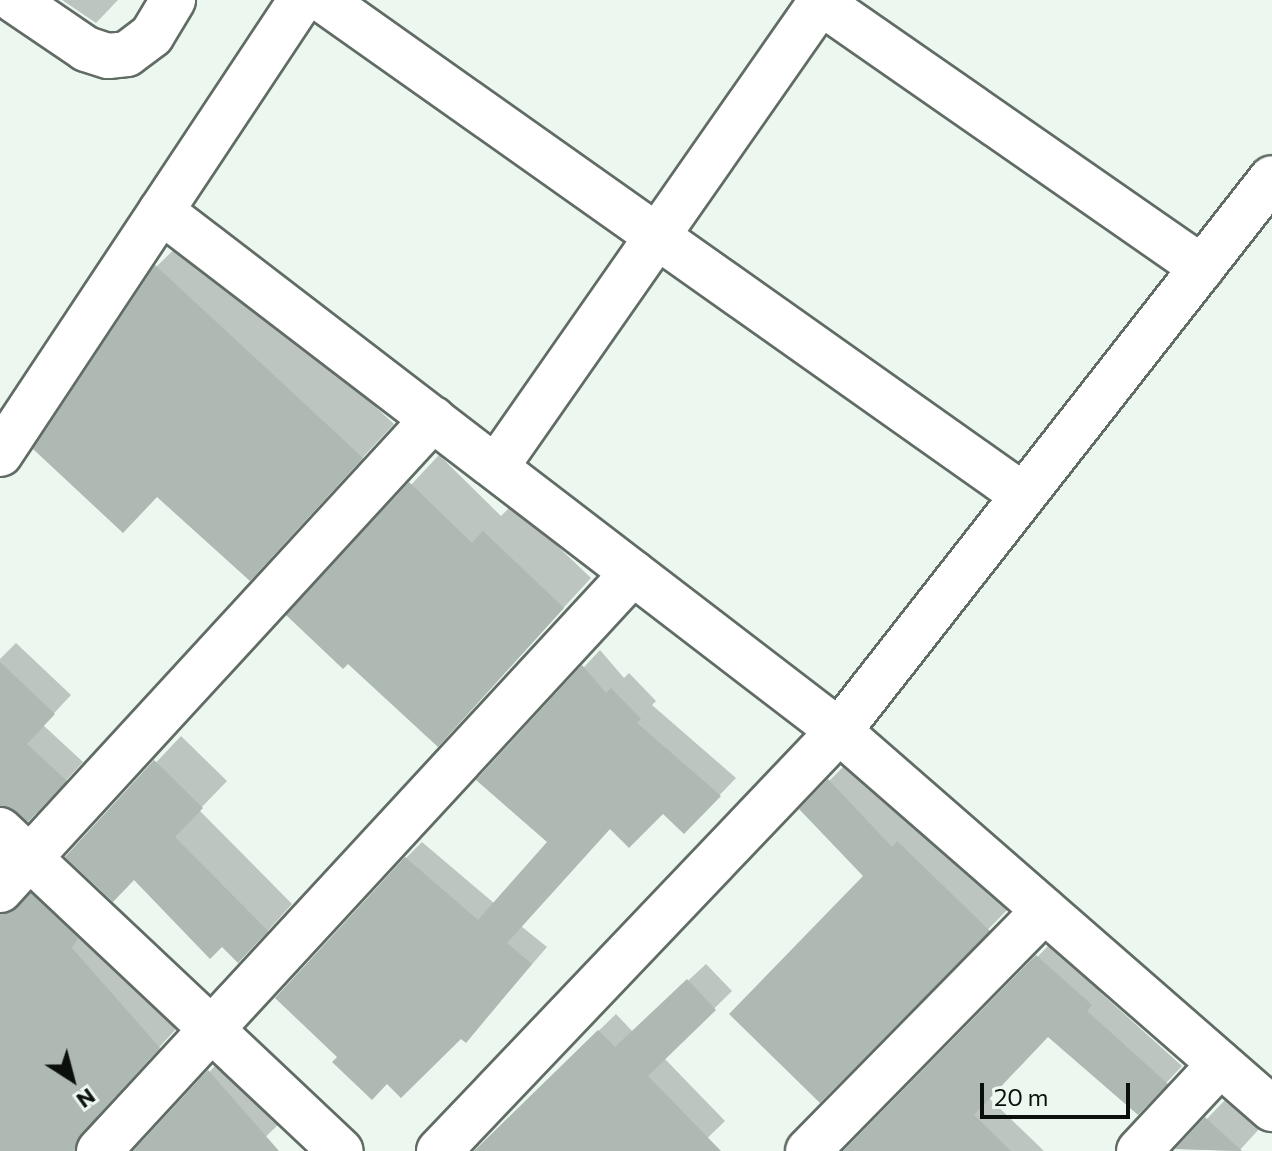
<!DOCTYPE html>
<html>
<head>
<meta charset="utf-8">
<style>
	body { margin:0 }
	#map { position:relative; width:1272px; height:1151px; overflow:hidden; background:#ebf7ef; font-family:Commissioner,sans-serif }
	div>[style] { position:absolute }
	.shadow>* { inset:0; background:#0003 }
	.building>* { inset:0; background:#adb9b2 }
	.roads { filter:drop-shadow(2px 0 #616c65) drop-shadow(-2px 0 #616c65) drop-shadow(0 2px #616c65) drop-shadow(0 -2px #616c65) }
	.minor>* { height:44px; margin:-22px; padding:0 22px; transform-origin:22px; border-radius:22px; background:#fff }
	span { translate:-50% -50%; white-space:nowrap; text-align:center; line-height:1.15; -webkit-text-stroke:6px #ebf7ef; paint-order:stroke }
	.north { position:absolute; left:32px; top:1039px; width:80px; height:80px; -webkit-text-stroke:6px #ebf7ef; paint-order:stroke; rotate:144deg; font-size:22px; font-weight:700; line-height:32px; text-align:center; color:#0c100d }
	.north::after { content:''; display:block; margin:auto; width:28px; height:36px; background:#0c100d; clip-path:polygon(50% 0,100% 100%,50% 72%,0 100%) }
	.scale { position:absolute; left:980px; top:1083px; width:150px; height:36px; box-sizing:border-box; border:4px solid #0c100d; border-top:0; padding-left:10px; font-size:24px; line-height:28px; white-space:nowrap; color:#0c100d; -webkit-text-stroke:6px #ebf7ef; paint-order:stroke }
</style>
</head>
<body>
<div id="map">
	<div class="shadow">
		<div style="clip-path:polygon(62px 0,118px 0,96px 23px)"></div>
		<div style="clip-path:polygon(190px 234px,394px 424px,250px 578px,158px 495px,36px 448px,157px 266px)"></div>
		<div style="clip-path:polygon(439px 455px,501px 516px,513px 504px,591px 578px,438px 744px,348px 661px,289px 615px)"></div>
		<div style="clip-path:polygon(16px 643px,71px 695px,43px 725px,83px 762px,46px 802px,0 805px,0 659px)"></div>
		<div style="clip-path:polygon(600px 650px,624px 678px,629px 673px,656px 701px,652px 705px,736px 778px,684px 832px,663px 811px,611px 827px,521px 926px,547px 947px,466px 1041px,461px 1036px,388px 1082px,340px 1057px,406px 858px,422px 842px,495px 904px,549px 842px,479px 780px)"></div>
		<div style="clip-path:polygon(181px 736px,227px 781px,199px 810px,292px 904px,264px 935px,222px 944px,134px 877px,68px 856px)"></div>
		<div style="clip-path:polygon(856px 754px,1015px 902px,820px 1100px,866px 876px,829px 781px)"></div>
		<div style="clip-path:polygon(50px 877px,88px 930px,176px 1029px,98px 1114px,92px 1141px,104px 1151px,0 1151px,0 890px,26px 897px)"></div>
		<div style="clip-path:polygon(1054px 940px,1106px 988px,1101px 993px,1182px 1066px,1154px 1096px,1049px 1034px,989px 1098px,1044px 1151px,846px 1151px)"></div>
		<div style="clip-path:polygon(706px 964px,732px 991px,664px 1058px,725px 1121px,694px 1151px,500px 1151px,488px 1139px,616px 1014px,633px 1032px)"></div>
		<div style="clip-path:polygon(226px 1054px,284px 1119px,251px 1151px,136px 1151px)"></div>
		<div style="clip-path:polygon(1226px 1099px,1260px 1128px,1239px 1151px,1178px 1149px)"></div>
	</div>
	<div class="building">
		<div style="clip-path:polygon(155px 265px,363px 458px,250px 581px,157px 497px,123px 533px,33px 449px)"></div>
		<div style="clip-path:polygon(409px 482px,472px 543px,483px 531px,564px 608px,438px 747px,348px 664px,343px 669px,286px 615px)"></div>
		<div style="clip-path:polygon(0 662px,55px 714px,27px 744px,67px 781px,28px 822px,0 806px)"></div>
		<div style="clip-path:polygon(582px 665px,606px 693px,611px 688px,641px 719px,637px 723px,721px 796px,684px 834px,663px 814px,629px 848px,610px 829px,507px 943px,532px 964px,466px 1043px,461px 1039px,401px 1098px,387px 1084px,372px 1100px,332px 1062px,337px 1057px,275px 998px,405px 857px,478px 920px,547px 842px,476px 780px)"></div>
		<div style="clip-path:polygon(154px 760px,203px 808px,175px 837px,268px 931px,238px 963px,222px 947px,210px 959px,134px 880px,113px 902px,65px 857px)"></div>
		<div style="clip-path:polygon(828px 779px,892px 847px,897px 841px,990px 931px,820px 1103px,729px 1014px,863px 876px,799px 809px)"></div>
		<div style="clip-path:polygon(31px 893px,78px 938px,72px 948px,160px 1048px,81px 1134px,75px 1151px,0 1151px,0 914px,18px 907px)"></div>
		<div style="clip-path:polygon(1036px 955px,1092px 1005px,1087px 1011px,1168px 1084px,1138px 1115px,1048px 1037px,974px 1115px,1011px 1151px,843px 1151px)"></div>
		<div style="clip-path:polygon(687px 979px,716px 1010px,648px 1076px,721px 1151px,474px 1151px,598px 1030px,615px 1047px)"></div>
		<div style="clip-path:polygon(208px 1070px,279px 1151px,133px 1151px)"></div>
		<div style="clip-path:polygon(1205px 1117px,1242px 1151px,1175px 1149px)"></div>
	</div>
	<div class="roads">
		<div class="minor">
			<div style="left:14px;top:0;width:87px;rotate:34.2deg"></div>
			<div style="left:86px;top:49px;width:23px;rotate:18deg"></div>
			<div style="left:108px;top:56px;width:19px;rotate:-6deg"></div>
			<div style="left:127px;top:54px;width:31px;rotate:-37deg"></div>
			<div style="left:152px;top:35px;width:41px;rotate:-59deg"></div>
			<div style="left:323px;top:0;width:857px;rotate:35.27deg"></div>
			<div style="left:817px;top:0;width:469px;rotate:34.8deg"></div>
			<div style="left:161px;top:211px;width:854px;rotate:37.49deg"></div>
			<div style="left:839px;top:731px;width:575px;rotate:41.12deg"></div>
			<div style="left:0;top:454px;width:545px;rotate:-56.46deg"></div>
			<div style="left:496px;top:467px;width:570px;rotate:-55.08deg"></div>
			<div style="left:0;top:830px;width:468px;rotate:43.3deg"></div>
			<div style="left:0;top:890px;width:640px;rotate:-47.41deg"></div>
			<div style="left:99px;top:1151px;width:787px;rotate:-47.27deg"></div>
			<div style="left:439px;top:1151px;width:580px;rotate:-46.4deg"></div>
			<div style="left:839px;top:731px;width:702px;rotate:-51.94deg"></div>
			<div style="left:808px;top:1151px;width:337px;rotate:-45.5deg"></div>
			<div style="left:1139px;top:1151px;width:119px;rotate:-47deg"></div>
		</div>
	</div>
	<div class="north">N</div>
	<div class="scale">20 m</div>
</div>
</body>
</html>
